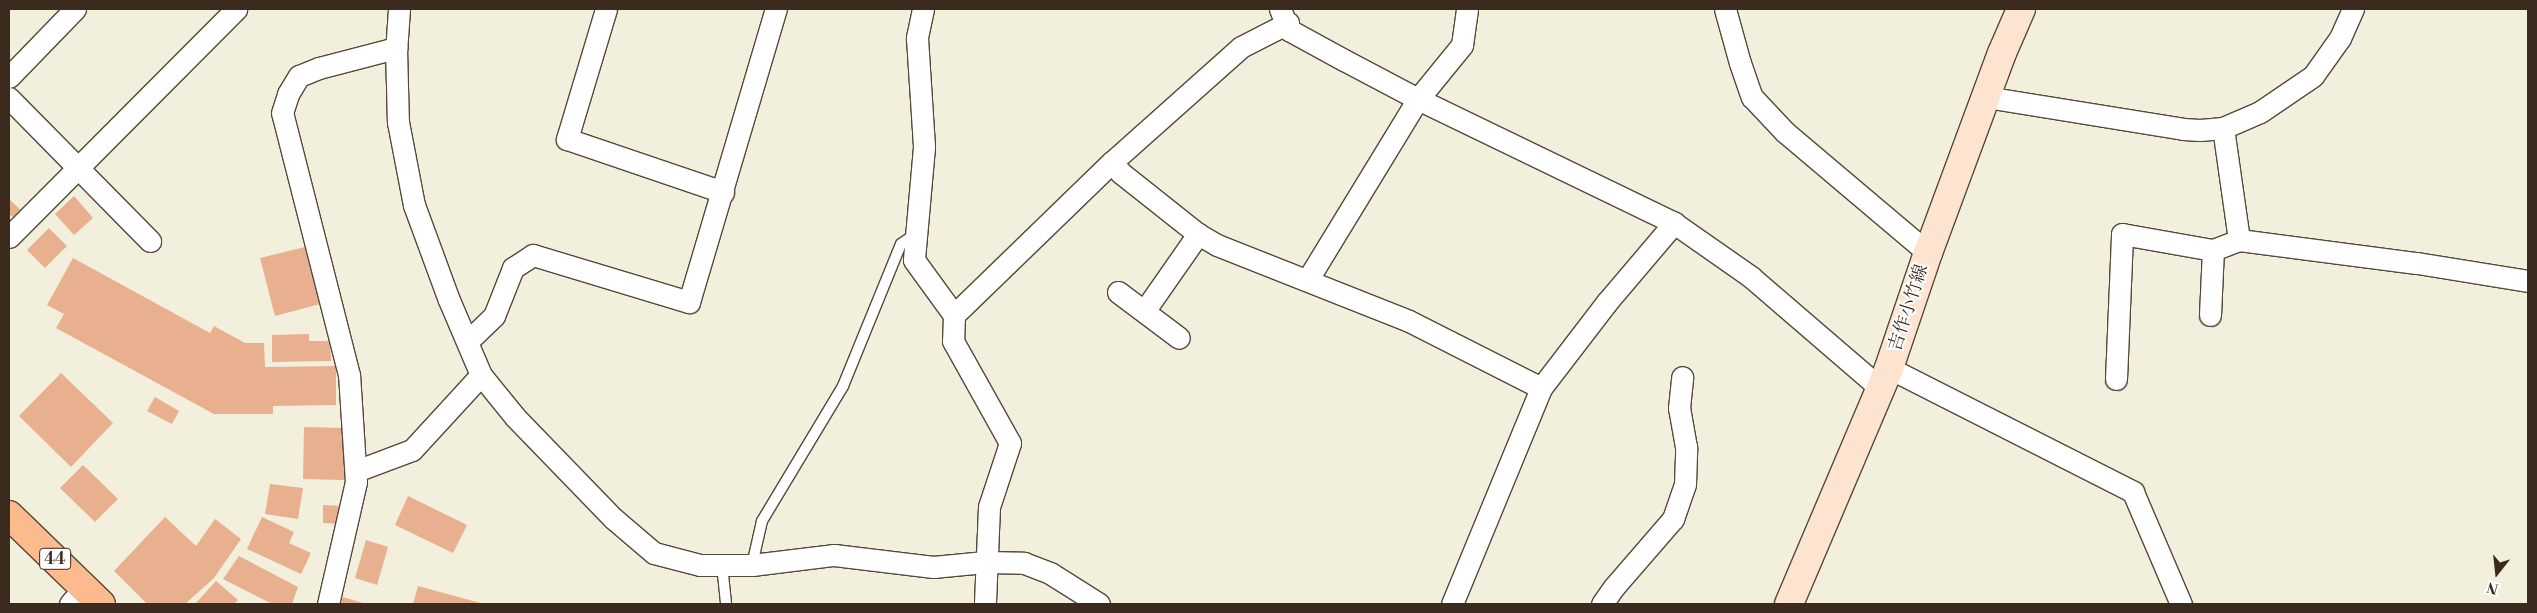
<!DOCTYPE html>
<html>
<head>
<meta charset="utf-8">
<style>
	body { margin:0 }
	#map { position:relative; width:2537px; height:613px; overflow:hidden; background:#f2efdc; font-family:"Libre Bodoni","Noto Serif JP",serif }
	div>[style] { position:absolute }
	.building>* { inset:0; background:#e8b08e }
	.roads { filter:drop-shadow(1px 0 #56483a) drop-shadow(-1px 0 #56483a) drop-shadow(0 1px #56483a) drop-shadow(0 -1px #56483a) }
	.service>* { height:10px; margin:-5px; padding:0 5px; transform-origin:5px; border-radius:5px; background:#fff }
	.minor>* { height:21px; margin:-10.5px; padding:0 10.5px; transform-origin:10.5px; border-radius:10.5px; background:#fff }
	.secondary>* { height:28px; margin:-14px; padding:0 14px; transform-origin:14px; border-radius:14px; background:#fde4d1 }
	.primary>* { height:28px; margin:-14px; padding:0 14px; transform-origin:14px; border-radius:14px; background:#fbbb8d }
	span { translate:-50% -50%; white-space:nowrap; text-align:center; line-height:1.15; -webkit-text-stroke:4px #fff; paint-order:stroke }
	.shield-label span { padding:1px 4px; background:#fff; border:1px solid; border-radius:4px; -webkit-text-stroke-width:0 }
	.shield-label { font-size:16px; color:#3b2a1e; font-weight:700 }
	.street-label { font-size:18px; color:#3b2a1e }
	.frame { position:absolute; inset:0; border:10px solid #3b2a1e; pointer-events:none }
	.north { position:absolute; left:2472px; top:548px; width:50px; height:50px; -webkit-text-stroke:4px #fff; paint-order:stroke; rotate:196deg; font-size:14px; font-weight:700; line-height:20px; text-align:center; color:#3b2a1e }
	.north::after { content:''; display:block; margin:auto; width:18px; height:22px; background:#3b2a1e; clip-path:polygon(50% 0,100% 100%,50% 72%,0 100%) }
</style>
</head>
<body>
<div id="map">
	<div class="building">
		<div style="clip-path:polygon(74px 196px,93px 218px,74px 235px,55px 214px)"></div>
		<div style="clip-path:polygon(9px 199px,24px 213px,17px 221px,9px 214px)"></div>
		<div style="clip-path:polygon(49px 228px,67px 246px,45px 268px,27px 250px)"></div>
		<div style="clip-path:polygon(305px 247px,320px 304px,275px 316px,260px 258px)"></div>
		<div style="clip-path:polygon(73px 258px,210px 333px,214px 326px,245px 343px,264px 343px,265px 367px,336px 366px,336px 405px,273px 406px,273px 414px,214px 414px,56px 328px,64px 314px,47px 305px)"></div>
		<div style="clip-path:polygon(309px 334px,309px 341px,330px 341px,331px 361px,272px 362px,272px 335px)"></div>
		<div style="clip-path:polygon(61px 373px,113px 423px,71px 467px,19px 416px)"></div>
		<div style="clip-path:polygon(155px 397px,179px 411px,172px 424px,147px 411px)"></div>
		<div style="clip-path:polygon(304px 427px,345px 428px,344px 480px,303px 479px)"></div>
		<div style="clip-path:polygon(83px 465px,118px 499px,95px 522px,60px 488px)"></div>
		<div style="clip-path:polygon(270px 484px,303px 488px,298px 519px,265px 514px)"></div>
		<div style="clip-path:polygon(408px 496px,467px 525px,453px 553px,395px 525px)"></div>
		<div style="clip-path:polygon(323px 505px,342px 506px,341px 524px,323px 523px)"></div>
		<div style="clip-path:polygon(165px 517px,196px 546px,215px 519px,241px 539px,214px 578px,185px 604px,147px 604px,114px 571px)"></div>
		<div style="clip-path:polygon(262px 517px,294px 532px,289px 543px,311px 553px,301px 574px,247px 549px)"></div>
		<div style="clip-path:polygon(366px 540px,388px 547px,377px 585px,355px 578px)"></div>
		<div style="clip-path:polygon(239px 556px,298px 587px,292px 604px,272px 604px,223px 579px)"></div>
		<div style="clip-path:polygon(216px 581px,238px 600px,234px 604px,195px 604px)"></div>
		<div style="clip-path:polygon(418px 586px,484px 604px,413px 604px)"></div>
		<div style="clip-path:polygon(343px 597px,366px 604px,341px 604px)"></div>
	</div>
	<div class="roads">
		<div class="service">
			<div style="left:722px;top:565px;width:39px;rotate:84deg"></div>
			<div style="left:752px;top:565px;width:45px;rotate:-77.2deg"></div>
			<div style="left:762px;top:521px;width:157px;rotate:-59deg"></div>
			<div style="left:843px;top:386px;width:153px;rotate:-67.8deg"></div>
			<div style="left:901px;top:244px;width:18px;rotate:-34deg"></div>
		</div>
		<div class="minor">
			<div style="left:399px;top:9px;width:39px;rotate:94deg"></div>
			<div style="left:396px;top:48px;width:74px;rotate:88.5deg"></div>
			<div style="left:398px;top:122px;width:85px;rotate:79.1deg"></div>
			<div style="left:414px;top:205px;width:101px;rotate:69.8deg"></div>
			<div style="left:449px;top:300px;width:82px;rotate:66.9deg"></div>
			<div style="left:481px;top:375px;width:54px;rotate:51deg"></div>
			<div style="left:515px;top:417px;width:142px;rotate:45.9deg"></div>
			<div style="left:614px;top:519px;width:52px;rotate:40.4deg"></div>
			<div style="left:654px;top:553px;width:48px;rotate:14.6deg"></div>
			<div style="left:700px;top:565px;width:52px"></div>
			<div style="left:752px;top:565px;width:83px;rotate:-7deg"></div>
			<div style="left:834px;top:555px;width:100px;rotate:6.9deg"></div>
			<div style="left:933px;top:567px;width:52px;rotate:-5.5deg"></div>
			<div style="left:985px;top:562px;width:39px;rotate:1deg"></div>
			<div style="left:1024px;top:563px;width:28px;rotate:21deg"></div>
			<div style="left:1050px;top:573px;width:58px;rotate:32.3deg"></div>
			<div style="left:606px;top:9px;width:136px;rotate:106.7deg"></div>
			<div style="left:567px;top:139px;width:165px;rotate:18.8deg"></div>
			<div style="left:923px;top:9px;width:30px;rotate:102deg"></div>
			<div style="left:917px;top:38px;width:109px;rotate:86.3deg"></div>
			<div style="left:924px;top:147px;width:113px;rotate:95.1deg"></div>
			<div style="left:914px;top:260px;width:68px;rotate:54deg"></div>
			<div style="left:954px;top:315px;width:26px;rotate:92deg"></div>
			<div style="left:953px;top:341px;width:117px;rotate:60.8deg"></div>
			<div style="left:1010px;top:443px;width:67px;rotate:108.2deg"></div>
			<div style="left:989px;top:507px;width:97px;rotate:92.4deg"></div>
			<div style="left:1280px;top:9px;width:23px;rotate:67deg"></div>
			<div style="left:1289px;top:30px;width:63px;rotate:28.6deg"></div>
			<div style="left:1344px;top:60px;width:84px;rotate:27.8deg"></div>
			<div style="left:1418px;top:99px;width:284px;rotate:25.8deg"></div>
			<div style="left:1674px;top:223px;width:94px;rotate:35deg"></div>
			<div style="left:1751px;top:277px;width:170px;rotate:40.7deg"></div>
			<div style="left:1725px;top:9px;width:56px;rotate:74.5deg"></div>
			<div style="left:1740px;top:63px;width:36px;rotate:71deg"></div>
			<div style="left:1752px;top:97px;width:48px;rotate:46.7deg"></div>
			<div style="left:1785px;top:132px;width:187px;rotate:40.2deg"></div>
			<div style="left:9px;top:77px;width:95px;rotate:-45.9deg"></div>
			<div style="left:1986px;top:97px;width:200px;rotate:9.2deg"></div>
			<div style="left:2183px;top:129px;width:17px;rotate:3deg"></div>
			<div style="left:2200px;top:130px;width:23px;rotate:-5deg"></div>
			<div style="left:2223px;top:128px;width:40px;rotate:-23.4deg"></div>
			<div style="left:2260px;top:112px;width:64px;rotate:-34.2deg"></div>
			<div style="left:2313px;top:76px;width:47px;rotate:-54.6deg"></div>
			<div style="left:2340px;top:38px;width:32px;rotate:-66deg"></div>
			<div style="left:9px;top:98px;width:201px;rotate:45.4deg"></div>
			<div style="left:1112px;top:162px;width:14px;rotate:51deg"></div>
			<div style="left:1121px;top:173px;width:98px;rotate:38.4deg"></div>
			<div style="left:1198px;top:234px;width:22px;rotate:30deg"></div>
			<div style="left:1217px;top:245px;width:206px;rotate:21.6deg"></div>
			<div style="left:1409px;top:321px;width:148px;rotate:26.9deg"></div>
			<div style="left:9px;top:237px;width:322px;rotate:-45.1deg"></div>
			<div style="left:2239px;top:240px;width:179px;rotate:7.4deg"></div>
			<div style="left:2417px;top:263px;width:112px;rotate:9.2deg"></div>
			<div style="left:1308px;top:279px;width:211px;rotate:-58.6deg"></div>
			<div style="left:1418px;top:99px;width:70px;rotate:-50.8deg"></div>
			<div style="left:1462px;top:45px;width:36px;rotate:-82deg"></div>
			<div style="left:1118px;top:292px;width:76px;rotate:37deg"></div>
			<div style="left:1145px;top:310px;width:93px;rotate:-55.1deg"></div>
			<div style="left:954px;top:315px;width:220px;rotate:-44.1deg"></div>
			<div style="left:1112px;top:162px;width:173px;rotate:-41.7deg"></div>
			<div style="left:1241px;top:47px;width:53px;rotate:-27.1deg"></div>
			<div style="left:2210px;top:315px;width:65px;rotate:-87.4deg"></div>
			<div style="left:468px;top:341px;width:36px;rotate:-44deg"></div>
			<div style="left:494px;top:316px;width:52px;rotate:-68.4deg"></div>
			<div style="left:513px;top:268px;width:24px;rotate:-33deg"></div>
			<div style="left:533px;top:255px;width:163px;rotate:16.8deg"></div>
			<div style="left:689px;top:302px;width:306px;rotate:-73.5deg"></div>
			<div style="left:1889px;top:368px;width:274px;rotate:26.9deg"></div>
			<div style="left:2133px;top:492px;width:122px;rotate:66.8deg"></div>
			<div style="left:2116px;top:379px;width:145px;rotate:-87.6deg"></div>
			<div style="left:2122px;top:234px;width:92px;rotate:10deg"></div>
			<div style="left:2213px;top:250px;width:28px;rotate:-21deg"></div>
			<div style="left:2239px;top:240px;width:113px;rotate:-98.1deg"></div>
			<div style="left:356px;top:471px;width:60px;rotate:-20.6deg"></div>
			<div style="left:412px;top:450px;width:102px;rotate:-47.4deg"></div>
			<div style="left:70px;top:604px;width:23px;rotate:-49deg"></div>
			<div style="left:328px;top:604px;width:125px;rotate:-77.1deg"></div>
			<div style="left:356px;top:482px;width:107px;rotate:-93.7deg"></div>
			<div style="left:349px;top:375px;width:270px;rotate:-104.3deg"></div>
			<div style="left:282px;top:113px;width:20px;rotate:-72deg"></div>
			<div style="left:288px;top:94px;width:21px;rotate:-59deg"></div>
			<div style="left:299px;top:76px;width:22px;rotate:-22deg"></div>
			<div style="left:319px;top:68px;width:80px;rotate:-14.6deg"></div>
			<div style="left:1452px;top:604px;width:234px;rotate:-67.6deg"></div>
			<div style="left:1541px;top:388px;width:108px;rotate:-52.5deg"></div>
			<div style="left:1607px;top:302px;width:104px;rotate:-49.7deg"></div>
			<div style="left:1602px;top:604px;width:21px;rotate:-55deg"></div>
			<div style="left:1614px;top:587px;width:90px;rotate:-49.1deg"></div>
			<div style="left:1673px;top:519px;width:37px;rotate:-71deg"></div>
			<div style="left:1685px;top:484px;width:37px;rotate:-88deg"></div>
			<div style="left:1686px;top:447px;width:40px;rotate:-100deg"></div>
			<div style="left:1679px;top:408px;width:31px;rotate:-84deg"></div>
		</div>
		<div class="secondary">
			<div style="left:1789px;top:604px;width:256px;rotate:-67deg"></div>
			<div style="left:1889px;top:368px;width:121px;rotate:-71.3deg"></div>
			<div style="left:1928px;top:253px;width:213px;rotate:-69.7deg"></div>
			<div style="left:2002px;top:53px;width:48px;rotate:-66.6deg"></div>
		</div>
		<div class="primary">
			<div style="left:9px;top:515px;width:128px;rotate:44.1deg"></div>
		</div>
	</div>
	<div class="shield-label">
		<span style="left:55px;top:559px">44</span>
	</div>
	<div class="street-label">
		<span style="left:1909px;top:308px;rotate:-72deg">吉作小竹線</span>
	</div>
	<div class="frame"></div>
	<div class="north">N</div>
</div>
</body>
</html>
